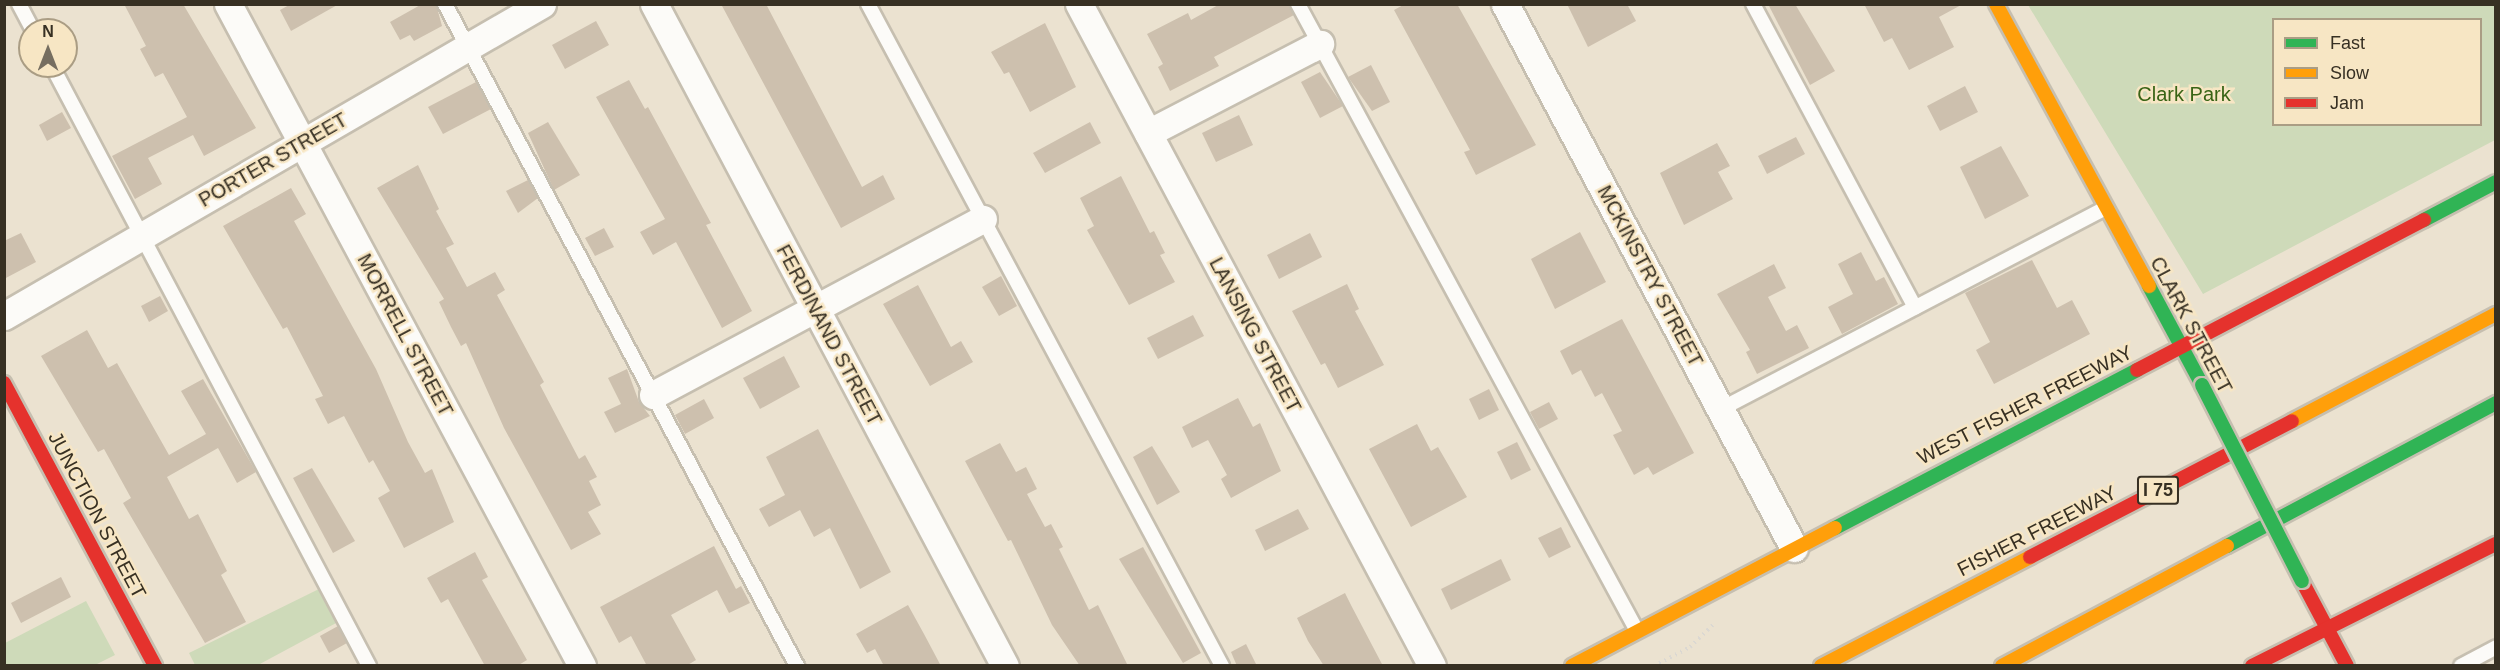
<!DOCTYPE html>
<html>
<head>
<meta charset="utf-8">
<style>
	body { margin:0 }
	#map { position:relative; width:2500px; height:670px; overflow:hidden; background:#ebe2d0; font-family:Helvetica,sans-serif }
	div>[style] { position:absolute }
	.green>* { inset:0; background:#cedab9 }
	.building>* { inset:0; background:#cdc0ae }
	.path>* { height:4px; margin-top:-2px; transform-origin:0; background:repeating-linear-gradient(90deg,#dbd8d2 0 1.5px,transparent 0 6px) }
	.roads { filter:drop-shadow(2px 0 #c6bfb0) drop-shadow(-2px 0 #c6bfb0) drop-shadow(0 2px #c6bfb0) drop-shadow(0 -2px #c6bfb0) }
	.lane>* { height:14px; margin:-7px; padding:0 7px; transform-origin:7px; border-radius:7px; background:#fcfbf8 }
	.street>* { height:27px; margin:-13.5px; padding:0 13.5px; transform-origin:13.5px; border-radius:13.5px; background:#fcfbf8 }
	.fast>* { height:14px; margin:-7px; padding:0 7px; transform-origin:7px; border-radius:7px; background:#30b455 }
	.slow>* { height:14px; margin:-7px; padding:0 7px; transform-origin:7px; border-radius:7px; background:#ff9f0a }
	.jam>* { height:14px; margin:-7px; padding:0 7px; transform-origin:7px; border-radius:7px; background:#e5322d }
	.bridges { filter:drop-shadow(2px 0 #c6bfb0) drop-shadow(-2px 0 #c6bfb0) drop-shadow(0 2px #c6bfb0) drop-shadow(0 -2px #c6bfb0) }
	.fast-bridge>* { height:14px; margin:-7px; padding:0 7px; transform-origin:7px; border-radius:7px; background:#30b455 }
	span { translate:-50% -50%; white-space:nowrap; text-align:center; line-height:1.15; -webkit-text-stroke:5px #f7e6c4; paint-order:stroke }
	.shield-label span { padding:2px 4px; background:#f7e6c4; border:2px solid; border-radius:4px; -webkit-text-stroke-width:0 }
	.shield-label { font-size:18px; color:#373023; font-weight:700 }
	.park-label { font-size:20px; color:#396416 }
	.street-label { font-size:20px; color:#373023 }
	.frame { position:absolute; inset:0; border:6px solid #373023; pointer-events:none }
	.legend { position:absolute; left:2272px; top:18px; width:210px; height:108px; box-sizing:border-box; background:#f7e6c4; border:2px solid #aa9d84; margin:0; padding:8px 10px; list-style:none; font-size:18px; color:#373023 }
	.legend li { display:flex; align-items:center; gap:12px; height:30px }
	.legend b { width:30px; border:2px solid #aa9d84 }
	.north { position:absolute; left:18px; top:18px; width:60px; height:60px; box-sizing:border-box; background:#f7e6c4; border:2px solid #aa9d84; border-radius:50%; rotate:0deg; font-size:16px; font-weight:700; line-height:24px; text-align:center; color:#373023 }
	.north::after { content:''; display:block; margin:auto; width:21px; height:27px; background:#766e60; clip-path:polygon(50% 0,100% 100%,50% 72%,0 100%) }
</style>
</head>
<body>
<div id="map">
	<div class="green">
		<div style="clip-path:polygon(evenodd,2028px 5px,2495px 5px,2495px 140px,2203px 294px,2028px 5px,2274px 20px,2480px 20px,2480px 124px,2274px 124px,2274px 20px)"></div>
		<div style="clip-path:polygon(321px 588px,338px 622px,258px 665px,195px 665px,189px 653px)"></div>
		<div style="clip-path:polygon(86px 601px,115px 655px,95px 665px,5px 665px,5px 643px)"></div>
	</div>
	<div class="building">
		<div style="clip-path:polygon(124px 4px,183px 4px,256px 128px,204px 156px,193px 135px,148px 158px,162px 184px,135px 199px,112px 156px,187px 117px,163px 73px,155px 77px,140px 49px,146px 46px)"></div>
		<div style="clip-path:polygon(291px 4px,339px 4px,291px 31px,280px 10px)"></div>
		<div style="clip-path:polygon(422px 4px,436px 4px,442px 26px,414px 41px,410px 35px,400px 40px,390px 22px)"></div>
		<div style="clip-path:polygon(721px 4px,766px 4px,862px 187px,883px 175px,895px 199px,841px 228px)"></div>
		<div style="clip-path:polygon(1220px 4px,1289px 4px,1294px 15px,1214px 57px,1219px 66px,1170px 91px,1158px 67px,1163px 64px,1147px 34px,1188px 13px,1191px 20px)"></div>
		<div style="clip-path:polygon(1405px 4px,1457px 4px,1536px 145px,1476px 175px,1464px 152px,1470px 150px,1394px 10px)"></div>
		<div style="clip-path:polygon(1567px 4px,1627px 4px,1636px 21px,1588px 47px)"></div>
		<div style="clip-path:polygon(1768px 4px,1795px 4px,1835px 71px,1810px 85px)"></div>
		<div style="clip-path:polygon(1864px 4px,1963px 4px,1939px 17px,1954px 47px,1909px 70px,1892px 38px,1884px 42px)"></div>
		<div style="clip-path:polygon(596px 21px,609px 45px,565px 69px,552px 45px)"></div>
		<div style="clip-path:polygon(1045px 23px,1076px 87px,1030px 112px,1009px 72px,1004px 74px,991px 52px)"></div>
		<div style="clip-path:polygon(1371px 65px,1390px 102px,1372px 111px,1348px 77px)"></div>
		<div style="clip-path:polygon(1320px 72px,1343px 106px,1320px 118px,1301px 82px)"></div>
		<div style="clip-path:polygon(629px 80px,645px 109px,648px 107px,711px 223px,706px 225px,752px 311px,722px 328px,676px 242px,653px 255px,640px 232px,665px 219px,596px 97px)"></div>
		<div style="clip-path:polygon(476px 82px,491px 109px,443px 134px,428px 107px)"></div>
		<div style="clip-path:polygon(1965px 86px,1978px 112px,1940px 131px,1927px 106px)"></div>
		<div style="clip-path:polygon(62px 112px,71px 128px,47px 141px,39px 125px)"></div>
		<div style="clip-path:polygon(1239px 115px,1253px 145px,1216px 162px,1202px 133px)"></div>
		<div style="clip-path:polygon(548px 122px,580px 175px,554px 190px,528px 133px)"></div>
		<div style="clip-path:polygon(1090px 122px,1101px 143px,1045px 173px,1033px 153px)"></div>
		<div style="clip-path:polygon(1796px 137px,1805px 154px,1767px 174px,1758px 156px)"></div>
		<div style="clip-path:polygon(1717px 143px,1730px 166px,1718px 172px,1733px 199px,1684px 225px,1660px 173px)"></div>
		<div style="clip-path:polygon(2001px 146px,2029px 196px,1985px 219px,1960px 167px)"></div>
		<div style="clip-path:polygon(418px 165px,439px 209px,436px 211px,454px 244px,446px 248px,467px 287px,495px 272px,505px 290px,497px 295px,544px 382px,540px 385px,579px 459px,585px 455px,597px 477px,589px 481px,601px 505px,588px 512px,601px 534px,571px 550px,504px 428px,466px 343px,461px 346px,451px 327px,439px 302px,444px 299px,377px 188px)"></div>
		<div style="clip-path:polygon(1121px 176px,1150px 233px,1154px 231px,1165px 253px,1160px 255px,1175px 282px,1129px 305px,1087px 230px,1094px 226px,1080px 198px)"></div>
		<div style="clip-path:polygon(528px 180px,538px 198px,518px 213px,506px 191px)"></div>
		<div style="clip-path:polygon(291px 188px,306px 214px,294px 221px,376px 369px,408px 442px,425px 473px,432px 469px,454px 522px,404px 548px,378px 498px,390px 491px,373px 460px,369px 463px,344px 416px,328px 424px,315px 399px,323px 396px,287px 327px,283px 329px,223px 226px)"></div>
		<div style="clip-path:polygon(604px 228px,614px 247px,595px 256px,585px 238px)"></div>
		<div style="clip-path:polygon(1580px 232px,1606px 282px,1555px 309px,1531px 259px)"></div>
		<div style="clip-path:polygon(21px 233px,36px 262px,4px 279px,4px 241px)"></div>
		<div style="clip-path:polygon(1310px 233px,1322px 257px,1279px 279px,1267px 255px)"></div>
		<div style="clip-path:polygon(1861px 252px,1876px 281px,1884px 277px,1898px 304px,1842px 334px,1828px 307px,1853px 294px,1838px 264px)"></div>
		<div style="clip-path:polygon(2032px 260px,2057px 308px,2072px 300px,2090px 334px,1994px 384px,1976px 350px,1990px 342px,1965px 293px)"></div>
		<div style="clip-path:polygon(1774px 264px,1786px 288px,1768px 297px,1786px 331px,1797px 325px,1809px 348px,1757px 374px,1746px 352px,1750px 350px,1717px 294px)"></div>
		<div style="clip-path:polygon(1001px 276px,1017px 306px,999px 316px,982px 287px)"></div>
		<div style="clip-path:polygon(1347px 284px,1359px 309px,1355px 311px,1384px 365px,1338px 388px,1325px 363px,1321px 365px,1292px 311px)"></div>
		<div style="clip-path:polygon(918px 285px,951px 347px,961px 341px,973px 362px,930px 386px,883px 304px)"></div>
		<div style="clip-path:polygon(160px 296px,168px 311px,149px 322px,141px 306px)"></div>
		<div style="clip-path:polygon(1193px 315px,1204px 336px,1158px 359px,1147px 338px)"></div>
		<div style="clip-path:polygon(1622px 319px,1694px 453px,1653px 475px,1648px 467px,1634px 475px,1613px 435px,1622px 431px,1602px 393px,1595px 397px,1581px 370px,1572px 375px,1560px 351px)"></div>
		<div style="clip-path:polygon(87px 330px,108px 368px,117px 363px,169px 455px,206px 434px,181px 391px,203px 379px,256px 472px,237px 483px,218px 448px,167px 477px,189px 519px,198px 514px,227px 571px,221px 575px,246px 622px,205px 643px,123px 503px,131px 498px,104px 449px,98px 452px,41px 356px)"></div>
		<div style="clip-path:polygon(784px 356px,800px 387px,760px 409px,743px 378px)"></div>
		<div style="clip-path:polygon(627px 369px,639px 402px,650px 416px,615px 433px,604px 412px,621px 404px,608px 378px)"></div>
		<div style="clip-path:polygon(1489px 389px,1499px 410px,1479px 420px,1469px 399px)"></div>
		<div style="clip-path:polygon(1238px 398px,1253px 427px,1260px 423px,1281px 471px,1231px 498px,1221px 479px,1227px 475px,1208px 440px,1192px 448px,1182px 427px)"></div>
		<div style="clip-path:polygon(704px 399px,714px 418px,685px 434px,675px 415px)"></div>
		<div style="clip-path:polygon(1549px 402px,1558px 419px,1539px 429px,1530px 412px)"></div>
		<div style="clip-path:polygon(1417px 424px,1431px 451px,1438px 447px,1467px 497px,1411px 527px,1369px 449px)"></div>
		<div style="clip-path:polygon(818px 429px,891px 572px,860px 589px,830px 528px,814px 537px,800px 510px,769px 527px,759px 509px,785px 495px,766px 457px)"></div>
		<div style="clip-path:polygon(1517px 442px,1531px 470px,1511px 480px,1497px 452px)"></div>
		<div style="clip-path:polygon(1000px 443px,1016px 472px,1026px 467px,1037px 489px,1027px 494px,1045px 527px,1051px 524px,1063px 547px,1059px 549px,1089px 610px,1098px 605px,1128px 666px,1080px 666px,1052px 625px,1011px 540px,1008px 541px,965px 461px)"></div>
		<div style="clip-path:polygon(1152px 446px,1180px 492px,1157px 505px,1133px 457px)"></div>
		<div style="clip-path:polygon(312px 468px,355px 541px,333px 553px,293px 478px)"></div>
		<div style="clip-path:polygon(1298px 509px,1309px 529px,1265px 551px,1255px 530px)"></div>
		<div style="clip-path:polygon(1561px 527px,1571px 547px,1549px 558px,1538px 538px)"></div>
		<div style="clip-path:polygon(714px 546px,736px 589px,741px 586px,750px 603px,729px 613px,717px 590px,671px 615px,696px 660px,686px 666px,647px 666px,631px 636px,619px 643px,600px 607px)"></div>
		<div style="clip-path:polygon(1143px 547px,1201px 653px,1183px 663px,1119px 559px)"></div>
		<div style="clip-path:polygon(475px 552px,488px 577px,482px 580px,527px 660px,517px 666px,485px 666px,448px 599px,441px 603px,427px 578px)"></div>
		<div style="clip-path:polygon(1501px 559px,1511px 580px,1451px 610px,1441px 589px)"></div>
		<div style="clip-path:polygon(61px 577px,71px 597px,21px 623px,11px 603px)"></div>
		<div style="clip-path:polygon(1345px 593px,1352px 607px,1383px 666px,1324px 666px,1308px 641px,1297px 618px)"></div>
		<div style="clip-path:polygon(908px 605px,924px 634px,941px 666px,884px 666px,875px 649px,867px 653px,856px 634px)"></div>
		<div style="clip-path:polygon(338px 626px,347px 643px,329px 653px,320px 636px)"></div>
		<div style="clip-path:polygon(1246px 644px,1257px 666px,1237px 666px,1231px 652px)"></div>
	</div>
	<div class="path">
		<div style="left:1654px;top:666px;width:41px;rotate:-27.8deg"></div>
		<div style="left:1690px;top:647px;width:33px;rotate:-44deg"></div>
	</div>
	<div class="roads">
		<div class="lane">
			<div style="left:19px;top:4px;width:30px;rotate:62deg"></div>
			<div style="left:445px;top:4px;width:750px;rotate:62deg"></div>
			<div style="left:868px;top:4px;width:751px;rotate:61.86deg"></div>
			<div style="left:1298px;top:4px;width:713px;rotate:61.6deg"></div>
			<div style="left:1753px;top:4px;width:344px;rotate:61.9deg"></div>
			<div style="left:52px;top:66px;width:679px;rotate:62.15deg"></div>
			<div style="left:1721px;top:409px;width:434px;rotate:-27.6deg"></div>
			<div style="left:2461px;top:666px;width:40px;rotate:-28deg"></div>
		</div>
		<div class="street">
			<div style="left:228px;top:4px;width:751px;rotate:61.86deg"></div>
			<div style="left:654px;top:4px;width:749px;rotate:62.07deg"></div>
			<div style="left:1079px;top:4px;width:750px;rotate:61.93deg"></div>
			<div style="left:1505px;top:4px;width:616px;rotate:62.02deg"></div>
			<div style="left:1148px;top:133px;width:194px;rotate:-27.4deg"></div>
			<div style="left:4px;top:316px;width:622px;rotate:-30.11deg"></div>
			<div style="left:653px;top:395px;width:374px;rotate:-28.1deg"></div>
		</div>
		<div class="fast">
			<div style="left:2424px;top:220px;width:81px;rotate:-27.8deg"></div>
			<div style="left:2149px;top:286px;width:112px;rotate:61.8deg"></div>
			<div style="left:1835px;top:528px;width:341px;rotate:-27.6deg"></div>
			<div style="left:2227px;top:546px;width:305px;rotate:-28deg"></div>
		</div>
		<div class="slow">
			<div style="left:1996px;top:4px;width:321px;rotate:61.5deg"></div>
			<div style="left:2292px;top:421px;width:230px;rotate:-27.7deg"></div>
			<div style="left:1572px;top:666px;width:297px;rotate:-27.7deg"></div>
			<div style="left:1821px;top:666px;width:236px;rotate:-27.5deg"></div>
			<div style="left:2002px;top:666px;width:255px;rotate:-28.1deg"></div>
		</div>
		<div class="jam">
			<div style="left:2137px;top:370px;width:324px;rotate:-27.6deg"></div>
			<div style="left:4px;top:383px;width:321px;rotate:61.9deg"></div>
			<div style="left:2030px;top:557px;width:295px;rotate:-27.4deg"></div>
			<div style="left:2302px;top:581px;width:96px;rotate:62.1deg"></div>
			<div style="left:2252px;top:666px;width:273px;rotate:-26.6deg"></div>
		</div>
	</div>
	<div class="bridges">
		<div class="fast-bridge">
			<div style="left:2202px;top:385px;width:220px;rotate:63deg"></div>
		</div>
	</div>
	<div class="shield-label">
		<span style="left:2158px;top:490px">I 75</span>
	</div>
	<div class="park-label">
		<span style="left:2184px;top:94px">Clark Park</span>
	</div>
	<div class="street-label">
		<span style="left:273px;top:160px;rotate:-30deg">PORTER STREET</span>
		<span style="left:1650px;top:276px;rotate:62deg">MCKINSTRY STREET</span>
		<span style="left:2191px;top:325px;rotate:62deg">CLARK STREET</span>
		<span style="left:405px;top:335px;rotate:62deg">MORRELL STREET</span>
		<span style="left:829px;top:335px;rotate:62deg">FERDINAND STREET</span>
		<span style="left:1255px;top:335px;rotate:62deg">LANSING STREET</span>
		<span style="left:2025px;top:405px;rotate:-27deg">WEST FISHER FREEWAY</span>
		<span style="left:97px;top:515px;rotate:62deg">JUNCTION STREET</span>
		<span style="left:2037px;top:531px;rotate:-27deg">FISHER FREEWAY</span>
	</div>
	<div class="frame"></div>
	<ul class="legend">
	<li><b style="height:8px;background:#30b455"></b>Fast</li>
	<li><b style="height:8px;background:#ff9f0a"></b>Slow</li>
	<li><b style="height:8px;background:#e5322d"></b>Jam</li>
	</ul>
	<div class="north">N</div>
</div>
</body>
</html>
